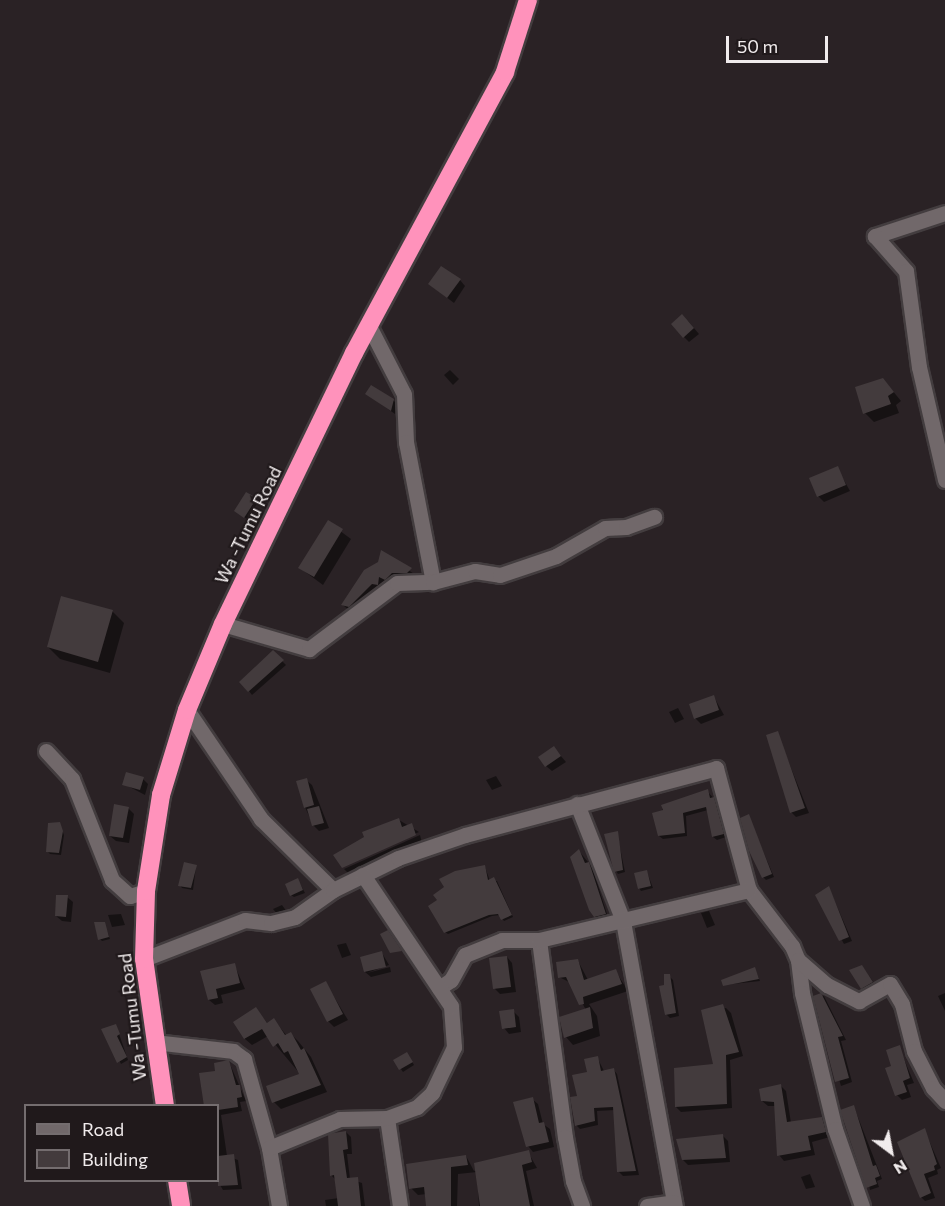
<!DOCTYPE html>
<html>
<head>
<meta charset="utf-8">
<style>
	body { margin:0 }
	#map { position:relative; width:945px; height:1206px; overflow:hidden; background:#2a2225; font-family:Commissioner,sans-serif }
	div>[style] { position:absolute }
	.shadow>* { inset:0; background:#0007 }
	.building>* { inset:0; background:#433b3d }
	.roads { filter:drop-shadow(2px 0 #433d3f) drop-shadow(-2px 0 #433d3f) drop-shadow(0 2px #433d3f) drop-shadow(0 -2px #433d3f) }
	.minor>* { height:15px; margin:-7.5px; padding:0 7.5px; transform-origin:7.5px; border-radius:7.5px; background:#71686a }
	.highway>* { height:18px; margin:-9px; padding:0 9px; transform-origin:9px; border-radius:9px; background:#ff92bb }
	span { translate:-50% -50%; white-space:nowrap; text-align:center; line-height:1.15; -webkit-text-stroke:4.5px #20191b; paint-order:stroke }
	.street-label { font-size:18px; color:#f1eced }
	.legend { position:absolute; left:24px; top:1104px; width:195px; height:78px; box-sizing:border-box; background:#20191b; border:2px solid #746d6f; margin:0; padding:8px 10px; list-style:none; font-size:18px; color:#f1eced }
	.legend li { display:flex; align-items:center; gap:12px; height:30px }
	.legend b { width:30px; border:2px solid #746d6f }
	.north { position:absolute; left:861px; top:1122px; width:60px; height:60px; -webkit-text-stroke:4px #20191b; paint-order:stroke; rotate:148deg; font-size:16px; font-weight:700; line-height:24px; text-align:center; color:#f1eced }
	.north::after { content:''; display:block; margin:auto; width:21px; height:27px; background:#f1eced; clip-path:polygon(50% 0,100% 100%,50% 72%,0 100%) }
	.scale { position:absolute; left:726px; top:36px; width:102px; height:27px; box-sizing:border-box; border:3px solid #f1eced; border-top:0; padding-left:8px; font-size:18px; line-height:21px; white-space:nowrap; color:#f1eced; -webkit-text-stroke:4px #20191b; paint-order:stroke }
</style>
</head>
<body>
<div id="map">
	<div class="shadow">
		<div style="clip-path:polygon(460px 280px,465px 286px,454px 303px,429px 284px)"></div>
		<div style="clip-path:polygon(688px 321px,699px 334px,689px 342px,684px 337px)"></div>
		<div style="clip-path:polygon(450px 370px,459px 379px,453px 385px,444px 375px)"></div>
		<div style="clip-path:polygon(883px 379px,901px 401px,896px 405px,899px 413px,874px 422px,865px 413px)"></div>
		<div style="clip-path:polygon(367px 394px,394px 401px,398px 405px,395px 414px)"></div>
		<div style="clip-path:polygon(837px 468px,850px 491px,824px 502px,818px 496px)"></div>
		<div style="clip-path:polygon(247px 494px,258px 502px,247px 519px,238px 513px)"></div>
		<div style="clip-path:polygon(328px 522px,351px 539px,323px 585px,300px 568px)"></div>
		<div style="clip-path:polygon(382px 552px,420px 578px,352px 613px,343px 605px,379px 563px)"></div>
		<div style="clip-path:polygon(112px 611px,124px 623px,110px 673px,60px 659px,48px 647px)"></div>
		<div style="clip-path:polygon(273px 652px,286px 665px,252px 695px,249px 691px)"></div>
		<div style="clip-path:polygon(714px 697px,724px 715px,701px 724px,695px 718px)"></div>
		<div style="clip-path:polygon(678px 708px,684px 719px,675px 723px,669px 712px)"></div>
		<div style="clip-path:polygon(777px 733px,809px 813px,796px 817px,791px 812px)"></div>
		<div style="clip-path:polygon(554px 748px,566px 762px,552px 771px,546px 766px)"></div>
		<div style="clip-path:polygon(496px 776px,502px 786px,492px 790px,486px 780px)"></div>
		<div style="clip-path:polygon(143px 779px,148px 784px,145px 795px,124px 784px)"></div>
		<div style="clip-path:polygon(306px 780px,312px 785px,329px 828px,319px 831px,313px 825px,305px 807px)"></div>
		<div style="clip-path:polygon(707px 791px,717px 802px,726px 837px,717px 840px,713px 837px,708px 810px,686px 816px,687px 836px,663px 839px,659px 836px,663px 805px)"></div>
		<div style="clip-path:polygon(128px 808px,134px 814px,129px 843px,116px 841px,110px 836px)"></div>
		<div style="clip-path:polygon(748px 816px,774px 877px,766px 880px,763px 877px)"></div>
		<div style="clip-path:polygon(399px 820px,419px 832px,343px 866px)"></div>
		<div style="clip-path:polygon(60px 824px,64px 835px,61px 855px,50px 854px,48px 852px)"></div>
		<div style="clip-path:polygon(617px 833px,625px 872px,618px 874px,616px 871px)"></div>
		<div style="clip-path:polygon(420px 835px,422px 843px,350px 875px,344px 869px)"></div>
		<div style="clip-path:polygon(579px 851px,592px 867px,608px 917px,598px 920px,595px 916px)"></div>
		<div style="clip-path:polygon(196px 867px,193px 890px,182px 888px,180px 885px)"></div>
		<div style="clip-path:polygon(485px 867px,490px 881px,497px 881px,513px 917px,504px 921px,500px 915px,492px 916px,448px 934px,445px 932px)"></div>
		<div style="clip-path:polygon(647px 872px,653px 888px,641px 891px,639px 888px)"></div>
		<div style="clip-path:polygon(298px 880px,305px 893px,294px 897px,291px 895px)"></div>
		<div style="clip-path:polygon(829px 888px,852px 941px,844px 944px,817px 895px)"></div>
		<div style="clip-path:polygon(67px 897px,73px 902px,71px 922px,62px 921px,56px 916px)"></div>
		<div style="clip-path:polygon(282px 905px,287px 912px,277px 914px,273px 909px)"></div>
		<div style="clip-path:polygon(709px 911px,715px 925px,707px 928px,701px 913px)"></div>
		<div style="clip-path:polygon(121px 914px,125px 925px,112px 927px,108px 915px)"></div>
		<div style="clip-path:polygon(104px 923px,110px 939px,102px 941px,100px 939px)"></div>
		<div style="clip-path:polygon(346px 943px,351px 955px,342px 958px,337px 945px)"></div>
		<div style="clip-path:polygon(382px 953px,389px 965px,367px 973px,390px 967px,391px 972px,371px 977px,365px 972px)"></div>
		<div style="clip-path:polygon(507px 957px,512px 963px,516px 992px,500px 994px,495px 989px)"></div>
		<div style="clip-path:polygon(578px 961px,588px 980px,615px 970px,628px 991px,589px 1004px,597px 1016px,600px 1036px,573px 1045px,566px 1037px,586px 1010px,571px 983px,559px 977px)"></div>
		<div style="clip-path:polygon(234px 964px,245px 989px,221px 995px,223px 1003px,215px 1005px,209px 1000px,202px 972px)"></div>
		<div style="clip-path:polygon(862px 966px,877px 987px,867px 992px,862px 988px)"></div>
		<div style="clip-path:polygon(755px 969px,760px 981px,724px 985px)"></div>
		<div style="clip-path:polygon(669px 976px,673px 980px,679px 1016px,670px 1018px,666px 1014px)"></div>
		<div style="clip-path:polygon(325px 982px,348px 1020px,334px 1027px,328px 1021px)"></div>
		<div style="clip-path:polygon(945px 993px,945px 1011px,938px 996px)"></div>
		<div style="clip-path:polygon(824px 996px,846px 1040px,841px 1041px,852px 1082px,841px 1086px,815px 998px)"></div>
		<div style="clip-path:polygon(726px 1008px,731px 1013px,743px 1056px,730px 1060px,732px 1108px,681px 1112px,676px 1107px,715px 1066px,703px 1011px)"></div>
		<div style="clip-path:polygon(256px 1009px,268px 1024px,274px 1020px,287px 1036px,291px 1034px,298px 1041px,311px 1057px,327px 1092px,281px 1109px,274px 1102px,268px 1087px,301px 1075px,268px 1036px,252px 1045px,245px 1039px,235px 1022px)"></div>
		<div style="clip-path:polygon(513px 1011px,519px 1017px,521px 1032px,509px 1034px,504px 1028px)"></div>
		<div style="clip-path:polygon(116px 1025px,128px 1060px,121px 1064px,104px 1030px)"></div>
		<div style="clip-path:polygon(899px 1047px,914px 1083px,907px 1085px,911px 1097px,902px 1100px,897px 1095px,893px 1067px)"></div>
		<div style="clip-path:polygon(409px 1056px,414px 1065px,403px 1072px,395px 1061px)"></div>
		<div style="clip-path:polygon(597px 1057px,604px 1071px,613px 1069px,617px 1074px,639px 1175px,623px 1176px,619px 1172px,615px 1110px,597px 1111px,598px 1125px,580px 1129px,576px 1125px,579px 1097px)"></div>
		<div style="clip-path:polygon(229px 1062px,246px 1101px,240px 1102px,242px 1111px,221px 1115px,227px 1156px,238px 1160px,242px 1189px,223px 1190px,217px 1180px,218px 1106px)"></div>
		<div style="clip-path:polygon(780px 1085px,786px 1091px,791px 1123px,822px 1119px,827px 1124px,830px 1137px,812px 1142px,815px 1155px,784px 1161px,779px 1155px,776px 1106px,768px 1106px,762px 1101px)"></div>
		<div style="clip-path:polygon(532px 1099px,538px 1104px,543px 1124px,550px 1129px,554px 1147px,533px 1152px,528px 1146px)"></div>
		<div style="clip-path:polygon(854px 1107px,882px 1179px,877px 1181px,879px 1187px,870px 1190px)"></div>
		<div style="clip-path:polygon(924px 1129px,941px 1168px,937px 1170px,938px 1174px,928px 1178px,935px 1198px,925px 1201px,921px 1197px)"></div>
		<div style="clip-path:polygon(346px 1132px,351px 1137px,352px 1154px,347px 1154px,350px 1179px,362px 1183px,365px 1206px,326px 1206px,325px 1200px,339px 1198px,337px 1181px,331px 1175px)"></div>
		<div style="clip-path:polygon(723px 1136px,728px 1141px,730px 1162px,688px 1165px,683px 1160px)"></div>
		<div style="clip-path:polygon(528px 1152px,537px 1168px,526px 1171px,534px 1206px,479px 1206px,477px 1172px,458px 1174px,457px 1206px,428px 1206px,427px 1194px,418px 1195px,411px 1188px,466px 1156px,474px 1171px)"></div>
		<div style="clip-path:polygon(810px 1174px,815px 1187px,806px 1189px,801px 1177px)"></div>
	</div>
	<div class="building">
		<div style="clip-path:polygon(441px 266px,461px 279px,447px 298px,428px 284px)"></div>
		<div style="clip-path:polygon(682px 314px,694px 328px,683px 338px,671px 324px)"></div>
		<div style="clip-path:polygon(883px 378px,894px 392px,888px 396px,891px 404px,863px 414px,855px 387px)"></div>
		<div style="clip-path:polygon(371px 385px,394px 399px,391px 411px,365px 394px)"></div>
		<div style="clip-path:polygon(838px 466px,846px 485px,817px 497px,809px 478px)"></div>
		<div style="clip-path:polygon(246px 492px,257px 498px,244px 518px,234px 511px)"></div>
		<div style="clip-path:polygon(328px 520px,343px 529px,314px 577px,298px 568px)"></div>
		<div style="clip-path:polygon(381px 550px,412px 568px,407px 573px,392px 573px,385px 580px,379px 577px,378px 585px,372px 584px,349px 607px,341px 605px,364px 570px,378px 562px)"></div>
		<div style="clip-path:polygon(61px 596px,113px 610px,98px 662px,47px 647px)"></div>
		<div style="clip-path:polygon(273px 650px,284px 660px,248px 692px,239px 682px)"></div>
		<div style="clip-path:polygon(714px 695px,719px 710px,694px 719px,689px 704px)"></div>
		<div style="clip-path:polygon(778px 731px,805px 808px,790px 813px,766px 735px)"></div>
		<div style="clip-path:polygon(554px 746px,561px 756px,545px 767px,538px 757px)"></div>
		<div style="clip-path:polygon(126px 772px,144px 777px,140px 790px,122px 785px)"></div>
		<div style="clip-path:polygon(307px 778px,314px 805px,304px 808px,296px 781px)"></div>
		<div style="clip-path:polygon(708px 789px,710px 798px,714px 797px,724px 834px,712px 837px,706px 807px,683px 813px,685px 833px,658px 836px,652px 813px,663px 810px,661px 805px)"></div>
		<div style="clip-path:polygon(114px 804px,129px 807px,123px 838px,109px 836px)"></div>
		<div style="clip-path:polygon(319px 806px,324px 823px,312px 826px,307px 809px)"></div>
		<div style="clip-path:polygon(749px 814px,772px 874px,762px 878px,749px 851px,740px 818px)"></div>
		<div style="clip-path:polygon(399px 818px,402px 827px,412px 823px,416px 835px,342px 868px,333px 855px,364px 837px,362px 832px)"></div>
		<div style="clip-path:polygon(60px 822px,63px 831px,59px 853px,46px 852px,48px 823px)"></div>
		<div style="clip-path:polygon(618px 831px,623px 870px,614px 872px,604px 834px)"></div>
		<div style="clip-path:polygon(579px 849px,585px 863px,589px 862px,606px 914px,594px 917px,589px 910px,570px 857px)"></div>
		<div style="clip-path:polygon(184px 862px,197px 865px,191px 888px,178px 886px)"></div>
		<div style="clip-path:polygon(485px 865px,488px 880px,494px 877px,512px 915px,501px 920px,498px 914px,489px 915px,444px 933px,428px 906px,437px 900px,433px 895px,444px 887px,439px 879px,455px 871px)"></div>
		<div style="clip-path:polygon(647px 870px,651px 886px,638px 889px,634px 873px)"></div>
		<div style="clip-path:polygon(298px 878px,303px 890px,290px 896px,285px 884px)"></div>
		<div style="clip-path:polygon(829px 886px,849px 937px,839px 941px,815px 895px)"></div>
		<div style="clip-path:polygon(56px 895px,68px 895px,66px 917px,55px 916px)"></div>
		<div style="clip-path:polygon(94px 922px,105px 922px,109px 937px,98px 940px)"></div>
		<div style="clip-path:polygon(388px 930px,402px 951px,390px 953px,380px 934px)"></div>
		<div style="clip-path:polygon(382px 951px,386px 967px,364px 972px,360px 957px)"></div>
		<div style="clip-path:polygon(507px 956px,511px 987px,493px 989px,489px 958px)"></div>
		<div style="clip-path:polygon(578px 959px,584px 980px,616px 969px,622px 984px,583px 997px,584px 1004px,579px 1005px,566px 977px,558px 978px,556px 962px)"></div>
		<div style="clip-path:polygon(235px 963px,240px 983px,216px 989px,218px 998px,208px 1000px,200px 971px)"></div>
		<div style="clip-path:polygon(862px 965px,873px 982px,861px 989px,849px 970px)"></div>
		<div style="clip-path:polygon(755px 967px,759px 979px,723px 986px,721px 980px)"></div>
		<div style="clip-path:polygon(664px 974px,670px 974px,676px 1013px,665px 1015px,659px 986px,664px 985px)"></div>
		<div style="clip-path:polygon(326px 981px,343px 1014px,327px 1022px,310px 989px)"></div>
		<div style="clip-path:polygon(821px 993px,843px 1036px,838px 1037px,849px 1078px,835px 1082px,813px 996px)"></div>
		<div style="clip-path:polygon(723px 1004px,739px 1052px,726px 1055px,727px 1104px,675px 1107px,674px 1068px,713px 1064px,701px 1010px)"></div>
		<div style="clip-path:polygon(256px 1007px,267px 1023px,274px 1018px,285px 1035px,291px 1032px,301px 1050px,304px 1048px,321px 1085px,272px 1103px,266px 1086px,299px 1074px,288px 1051px,284px 1053px,278px 1043px,273px 1047px,262px 1029px,244px 1039px,233px 1022px)"></div>
		<div style="clip-path:polygon(590px 1007px,593px 1028px,564px 1038px,559px 1017px)"></div>
		<div style="clip-path:polygon(514px 1009px,516px 1027px,502px 1029px,499px 1011px)"></div>
		<div style="clip-path:polygon(116px 1024px,120px 1034px,117px 1036px,127px 1057px,117px 1063px,101px 1029px)"></div>
		<div style="clip-path:polygon(900px 1045px,910px 1078px,903px 1081px,907px 1092px,895px 1096px,885px 1068px,891px 1066px,886px 1050px)"></div>
		<div style="clip-path:polygon(407px 1052px,413px 1062px,399px 1070px,393px 1060px)"></div>
		<div style="clip-path:polygon(598px 1056px,601px 1071px,614px 1068px,636px 1171px,617px 1172px,613px 1107px,594px 1108px,595px 1121px,575px 1126px,570px 1097px,577px 1096px,572px 1075px,587px 1072px,584px 1059px)"></div>
		<div style="clip-path:polygon(229px 1060px,236px 1085px,240px 1085px,242px 1097px,237px 1098px,238px 1107px,218px 1110px,218px 1106px,204px 1106px,199px 1073px,215px 1071px,214px 1063px)"></div>
		<div style="clip-path:polygon(781px 1084px,787px 1122px,822px 1117px,826px 1132px,808px 1136px,811px 1150px,777px 1156px,774px 1102px,761px 1101px,759px 1089px)"></div>
		<div style="clip-path:polygon(533px 1097px,539px 1123px,544px 1122px,549px 1142px,526px 1147px,513px 1102px)"></div>
		<div style="clip-path:polygon(854px 1105px,873px 1166px,876px 1165px,880px 1176px,875px 1178px,877px 1184px,866px 1188px,840px 1110px)"></div>
		<div style="clip-path:polygon(925px 1128px,937px 1164px,934px 1166px,935px 1170px,924px 1174px,931px 1193px,920px 1198px,897px 1142px)"></div>
		<div style="clip-path:polygon(346px 1131px,348px 1149px,343px 1150px,347px 1178px,358px 1177px,361px 1206px,338px 1206px,334px 1175px,330px 1176px,328px 1134px)"></div>
		<div style="clip-path:polygon(723px 1134px,726px 1158px,682px 1160px,676px 1139px)"></div>
		<div style="clip-path:polygon(529px 1150px,532px 1162px,522px 1165px,530px 1206px,480px 1206px,474px 1163px)"></div>
		<div style="clip-path:polygon(234px 1154px,238px 1185px,218px 1186px,218px 1156px)"></div>
		<div style="clip-path:polygon(466px 1155px,468px 1165px,451px 1167px,451px 1206px,426px 1206px,424px 1187px,409px 1189px,406px 1164px)"></div>
	</div>
	<div class="roads">
		<div class="minor">
			<div style="left:945px;top:213px;width:74px;rotate:161.8deg"></div>
			<div style="left:875px;top:236px;width:47px;rotate:48.5deg"></div>
			<div style="left:906px;top:271px;width:97px;rotate:82.3deg"></div>
			<div style="left:919px;top:367px;width:116px;rotate:77deg"></div>
			<div style="left:369px;top:326px;width:76px;rotate:62.8deg"></div>
			<div style="left:404px;top:394px;width:48px;rotate:87.6deg"></div>
			<div style="left:406px;top:442px;width:143px;rotate:79.1deg"></div>
			<div style="left:223px;top:624px;width:90px;rotate:16.2deg"></div>
			<div style="left:309px;top:649px;width:110px;rotate:-36.9deg"></div>
			<div style="left:397px;top:583px;width:36px;rotate:-2deg"></div>
			<div style="left:433px;top:582px;width:43px;rotate:-14.7deg"></div>
			<div style="left:475px;top:571px;width:25px;rotate:9deg"></div>
			<div style="left:500px;top:575px;width:59px;rotate:-18.7deg"></div>
			<div style="left:556px;top:556px;width:56px;rotate:-29.7deg"></div>
			<div style="left:605px;top:528px;width:21px;rotate:-3deg"></div>
			<div style="left:626px;top:527px;width:30px;rotate:-20deg"></div>
			<div style="left:187px;top:710px;width:132px;rotate:55.8deg"></div>
			<div style="left:261px;top:819px;width:101px;rotate:44.6deg"></div>
			<div style="left:46px;top:751px;width:38px;rotate:47deg"></div>
			<div style="left:72px;top:779px;width:109px;rotate:68.4deg"></div>
			<div style="left:112px;top:880px;width:24px;rotate:42deg"></div>
			<div style="left:130px;top:896px;width:17px;rotate:-17deg"></div>
			<div style="left:577px;top:804px;width:126px;rotate:68.5deg"></div>
			<div style="left:623px;top:921px;width:290px;rotate:79.7deg"></div>
			<div style="left:539px;top:940px;width:199px;rotate:82.5deg"></div>
			<div style="left:565px;top:1137px;width:45px;rotate:79.7deg"></div>
			<div style="left:573px;top:1181px;width:27px;rotate:70deg"></div>
			<div style="left:144px;top:959px;width:108px;rotate:-21.1deg"></div>
			<div style="left:245px;top:920px;width:26px;rotate:7deg"></div>
			<div style="left:271px;top:923px;width:25px;rotate:-14deg"></div>
			<div style="left:295px;top:917px;width:47px;rotate:-35.4deg"></div>
			<div style="left:333px;top:890px;width:72px;rotate:-26.2deg"></div>
			<div style="left:398px;top:858px;width:71px;rotate:-18.9deg"></div>
			<div style="left:465px;top:835px;width:260px;rotate:-14.9deg"></div>
			<div style="left:716px;top:768px;width:126px;rotate:74.9deg"></div>
			<div style="left:749px;top:890px;width:71px;rotate:52.5deg"></div>
			<div style="left:792px;top:946px;width:15px;rotate:67deg"></div>
			<div style="left:798px;top:960px;width:33px;rotate:83deg"></div>
			<div style="left:802px;top:993px;width:140px;rotate:76.4deg"></div>
			<div style="left:835px;top:1129px;width:82px;rotate:70.7deg"></div>
			<div style="left:798px;top:960px;width:38px;rotate:41deg"></div>
			<div style="left:827px;top:985px;width:36px;rotate:27deg"></div>
			<div style="left:859px;top:1001px;width:35px;rotate:-29deg"></div>
			<div style="left:890px;top:984px;width:23px;rotate:59deg"></div>
			<div style="left:902px;top:1004px;width:49px;rotate:75.7deg"></div>
			<div style="left:914px;top:1051px;width:42px;rotate:62.8deg"></div>
			<div style="left:933px;top:1088px;width:18px;rotate:47deg"></div>
			<div style="left:439px;top:988px;width:14px;rotate:-34deg"></div>
			<div style="left:451px;top:980px;width:29px;rotate:-61deg"></div>
			<div style="left:465px;top:955px;width:40px;rotate:-22deg"></div>
			<div style="left:502px;top:940px;width:37px"></div>
			<div style="left:539px;top:940px;width:216px;rotate:-13.4deg"></div>
			<div style="left:154px;top:1042px;width:80px;rotate:6.5deg"></div>
			<div style="left:233px;top:1051px;width:14px;rotate:36deg"></div>
			<div style="left:244px;top:1059px;width:92px;rotate:74.3deg"></div>
			<div style="left:269px;top:1148px;width:59px;rotate:80.2deg"></div>
			<div style="left:387px;top:1118px;width:89px;rotate:81.6deg"></div>
			<div style="left:269px;top:1148px;width:77px;rotate:-22.2deg"></div>
			<div style="left:340px;top:1119px;width:47px;rotate:-1.2deg"></div>
			<div style="left:387px;top:1118px;width:32px;rotate:-20deg"></div>
			<div style="left:417px;top:1107px;width:21px;rotate:-43deg"></div>
			<div style="left:432px;top:1093px;width:51px;rotate:-64.4deg"></div>
			<div style="left:454px;top:1047px;width:41px;rotate:-94.2deg"></div>
			<div style="left:451px;top:1006px;width:158px;rotate:-123.9deg"></div>
			<div style="left:647px;top:1206px;width:27px;rotate:-8deg"></div>
		</div>
		<div class="highway">
			<div style="left:165px;top:1106px;width:148px;rotate:-98.1deg"></div>
			<div style="left:144px;top:959px;width:68px;rotate:-88.3deg"></div>
			<div style="left:146px;top:891px;width:97px;rotate:-81.1deg"></div>
			<div style="left:161px;top:795px;width:89px;rotate:-73deg"></div>
			<div style="left:187px;top:710px;width:93px;rotate:-67.3deg"></div>
			<div style="left:223px;top:624px;width:301px;rotate:-64.2deg"></div>
			<div style="left:354px;top:353px;width:319px;rotate:-61.7deg"></div>
			<div style="left:505px;top:72px;width:76px;rotate:-72.3deg"></div>
			<div style="left:177px;top:1180px;width:26px;rotate:81deg"></div>
		</div>
	</div>
	<div class="street-label">
		<span style="left:248px;top:525px;rotate:-64deg">Wa -Tumu Road</span>
		<span style="left:132px;top:1017px;rotate:-97deg">Wa -Tumu Road</span>
	</div>
	<ul class="legend">
	<li><b style="height:8px;background:#71686a"></b>Road</li>
	<li><b style="height:16px;background:#433b3d"></b>Building</li>
	</ul>
	<div class="north">N</div>
	<div class="scale">50 m</div>
</div>
</body>
</html>
